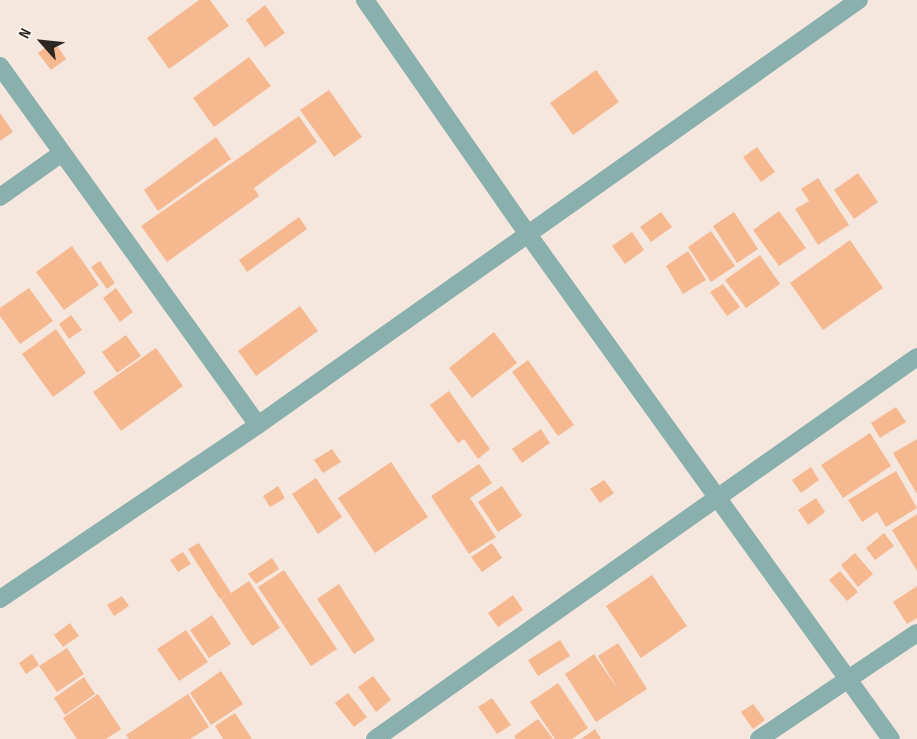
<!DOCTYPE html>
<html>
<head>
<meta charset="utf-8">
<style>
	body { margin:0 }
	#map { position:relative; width:917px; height:739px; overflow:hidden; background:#f6e7de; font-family:"Sofia Sans Condensed",sans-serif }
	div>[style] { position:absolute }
	.building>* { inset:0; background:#f6b88f }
	.street>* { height:18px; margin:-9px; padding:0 9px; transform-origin:9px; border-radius:9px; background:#8ab0ae }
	span { translate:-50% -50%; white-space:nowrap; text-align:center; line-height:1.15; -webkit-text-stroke:4.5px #fff6f0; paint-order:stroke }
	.north { position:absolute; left:12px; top:12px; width:60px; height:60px; -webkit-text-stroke:4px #fff6f0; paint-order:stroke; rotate:297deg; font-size:16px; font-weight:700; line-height:24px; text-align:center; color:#2c2724 }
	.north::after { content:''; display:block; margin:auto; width:21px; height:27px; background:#2c2724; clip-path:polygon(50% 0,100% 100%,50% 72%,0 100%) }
</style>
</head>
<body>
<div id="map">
	<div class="building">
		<div style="clip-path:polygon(199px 0,210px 0,229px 26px,169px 69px,147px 38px)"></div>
		<div style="clip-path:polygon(265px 5px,285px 33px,265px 47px,246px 20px)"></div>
		<div style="clip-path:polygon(54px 41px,66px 59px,51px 70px,38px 53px)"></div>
		<div style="clip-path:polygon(249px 57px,271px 86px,214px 127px,193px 98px)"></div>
		<div style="clip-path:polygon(596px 70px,619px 102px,573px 135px,550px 103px)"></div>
		<div style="clip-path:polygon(329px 90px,362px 137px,334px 157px,300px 110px)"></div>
		<div style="clip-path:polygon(0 113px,13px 132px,0 141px)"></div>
		<div style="clip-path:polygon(299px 116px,317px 142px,254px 188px,259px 196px,167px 262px,141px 226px)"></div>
		<div style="clip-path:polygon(216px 137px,231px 159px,158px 211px,144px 190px)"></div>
		<div style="clip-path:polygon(757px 147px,775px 172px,761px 182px,743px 157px)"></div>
		<div style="clip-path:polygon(858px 173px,878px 202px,854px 219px,834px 190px)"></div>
		<div style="clip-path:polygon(818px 178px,849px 225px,818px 245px,795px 209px,809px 201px,801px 189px)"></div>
		<div style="clip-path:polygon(779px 211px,806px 248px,779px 266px,753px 230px)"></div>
		<div style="clip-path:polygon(661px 212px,672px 227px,651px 242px,640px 227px)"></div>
		<div style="clip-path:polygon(734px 212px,758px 249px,737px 263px,713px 226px)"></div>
		<div style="clip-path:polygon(299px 217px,307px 229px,247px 272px,239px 260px)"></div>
		<div style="clip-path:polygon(711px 231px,735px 266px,711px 282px,688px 247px)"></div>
		<div style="clip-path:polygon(632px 232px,644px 250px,625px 264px,612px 246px)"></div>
		<div style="clip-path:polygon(850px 240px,883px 288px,823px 330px,790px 283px)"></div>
		<div style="clip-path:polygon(72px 246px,99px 285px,64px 310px,36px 272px)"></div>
		<div style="clip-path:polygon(688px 251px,706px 280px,683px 294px,666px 266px)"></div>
		<div style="clip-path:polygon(760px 255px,780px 284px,746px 308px,725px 280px)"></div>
		<div style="clip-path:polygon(100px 261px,115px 283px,107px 289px,91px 267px)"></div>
		<div style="clip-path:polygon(723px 284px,740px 307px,727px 316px,710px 292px)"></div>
		<div style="clip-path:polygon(29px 288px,53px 321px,20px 344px,0 316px,0 308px)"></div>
		<div style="clip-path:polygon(116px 288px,133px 312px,120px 322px,103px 298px)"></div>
		<div style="clip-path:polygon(300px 306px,318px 331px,256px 376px,238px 351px)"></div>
		<div style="clip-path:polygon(71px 315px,82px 330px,69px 339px,59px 324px)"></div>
		<div style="clip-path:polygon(56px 329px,86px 373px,53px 397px,22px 354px)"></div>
		<div style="clip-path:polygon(494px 332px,517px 363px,472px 398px,449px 368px)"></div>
		<div style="clip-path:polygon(126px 335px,141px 356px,117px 373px,102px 352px)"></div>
		<div style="clip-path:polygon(156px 348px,183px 386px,121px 431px,93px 392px)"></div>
		<div style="clip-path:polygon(528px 360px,574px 425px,558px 436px,512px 372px)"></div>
		<div style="clip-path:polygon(449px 391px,490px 449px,478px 459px,464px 439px,458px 443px,430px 405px)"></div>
		<div style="clip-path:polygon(896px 407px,906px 422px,880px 438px,871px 423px)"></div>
		<div style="clip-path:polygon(541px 429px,550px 443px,522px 463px,512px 449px)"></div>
		<div style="clip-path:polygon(870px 433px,891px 466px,843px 498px,821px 465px)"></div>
		<div style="clip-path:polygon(917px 439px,917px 494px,893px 453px)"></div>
		<div style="clip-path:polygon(332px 449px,341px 462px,323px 473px,314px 460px)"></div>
		<div style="clip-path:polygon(391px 462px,428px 517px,375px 553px,338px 498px)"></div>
		<div style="clip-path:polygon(479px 464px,492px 483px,470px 498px,496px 537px,469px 554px,431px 496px)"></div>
		<div style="clip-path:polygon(811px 467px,819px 480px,801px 493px,792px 480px)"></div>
		<div style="clip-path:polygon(896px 471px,917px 508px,886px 527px,877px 512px,862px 522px,848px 500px)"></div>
		<div style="clip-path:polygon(316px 478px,342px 517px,318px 534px,292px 494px)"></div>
		<div style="clip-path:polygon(604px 480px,614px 493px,600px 503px,590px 489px)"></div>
		<div style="clip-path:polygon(278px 486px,285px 498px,270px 507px,263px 496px)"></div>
		<div style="clip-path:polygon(502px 486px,522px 516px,498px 532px,478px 502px)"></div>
		<div style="clip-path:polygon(816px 498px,825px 512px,808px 525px,798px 510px)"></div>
		<div style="clip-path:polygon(917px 514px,917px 571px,892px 530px)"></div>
		<div style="clip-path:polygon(884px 533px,894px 546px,875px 560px,866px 548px)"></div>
		<div style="clip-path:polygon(199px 543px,231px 593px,249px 581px,280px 628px,252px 646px,221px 599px,227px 595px,220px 599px,188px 549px)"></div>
		<div style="clip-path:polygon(492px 543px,502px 558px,482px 572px,471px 557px)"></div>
		<div style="clip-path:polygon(183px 552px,191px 564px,178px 572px,170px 560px)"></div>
		<div style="clip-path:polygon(855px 553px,873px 574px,858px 587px,841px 565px)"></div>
		<div style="clip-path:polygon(272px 558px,279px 569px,256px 584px,248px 574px)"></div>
		<div style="clip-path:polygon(284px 570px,337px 649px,311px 666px,258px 587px)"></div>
		<div style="clip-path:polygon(840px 571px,858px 592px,847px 601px,829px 580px)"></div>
		<div style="clip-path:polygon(652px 575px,687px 626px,641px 658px,606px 606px)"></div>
		<div style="clip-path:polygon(339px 584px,375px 640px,354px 654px,317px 599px)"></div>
		<div style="clip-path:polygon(917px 586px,917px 618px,907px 624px,893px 602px)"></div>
		<div style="clip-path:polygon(513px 595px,523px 610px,498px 627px,488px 613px)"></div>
		<div style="clip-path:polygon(122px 596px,129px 606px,114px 616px,107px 605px)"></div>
		<div style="clip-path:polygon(212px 615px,231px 644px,209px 658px,190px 630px)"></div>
		<div style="clip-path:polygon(70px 623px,79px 636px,63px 647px,54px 635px)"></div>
		<div style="clip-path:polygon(186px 630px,208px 662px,179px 681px,157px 649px)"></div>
		<div style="clip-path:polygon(560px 640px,570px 656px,538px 676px,528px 660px)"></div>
		<div style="clip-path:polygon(618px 643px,647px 689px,596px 722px,565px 674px,594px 654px,619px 691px,598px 656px)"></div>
		<div style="clip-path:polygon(67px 648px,84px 674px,57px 692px,39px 666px)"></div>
		<div style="clip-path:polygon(32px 654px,39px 665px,26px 674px,19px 663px)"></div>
		<div style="clip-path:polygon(221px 671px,243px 704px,211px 725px,190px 693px)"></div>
		<div style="clip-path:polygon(373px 676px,391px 700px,376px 712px,358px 687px)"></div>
		<div style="clip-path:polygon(84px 677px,95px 694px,65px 715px,54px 698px)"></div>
		<div style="clip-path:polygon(558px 683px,588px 728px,572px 739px,555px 739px,530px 702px)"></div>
		<div style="clip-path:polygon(348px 693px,367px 717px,354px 727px,335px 703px)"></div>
		<div style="clip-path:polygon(98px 694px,121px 729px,106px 739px,77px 739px,63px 718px)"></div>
		<div style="clip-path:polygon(188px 694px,209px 727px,190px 739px,129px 739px,126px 735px)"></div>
		<div style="clip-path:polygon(492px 698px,511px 725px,497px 734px,478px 707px)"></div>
		<div style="clip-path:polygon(753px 704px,765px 720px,753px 729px,741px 712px)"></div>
		<div style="clip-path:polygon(235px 713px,252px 739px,223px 739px,215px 726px)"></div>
		<div style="clip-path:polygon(538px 719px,553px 739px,516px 739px,514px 736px)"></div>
		<div style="clip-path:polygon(595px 729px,601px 739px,581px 739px)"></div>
	</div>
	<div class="street">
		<div style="left:365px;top:0;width:284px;rotate:55.2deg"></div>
		<div style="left:527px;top:233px;width:623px;rotate:54.27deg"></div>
		<div style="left:0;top:66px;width:442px;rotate:54.3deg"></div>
		<div style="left:0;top:197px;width:76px;rotate:-35.4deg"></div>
		<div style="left:0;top:599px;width:311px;rotate:-34deg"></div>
		<div style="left:258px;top:425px;width:736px;rotate:-35.27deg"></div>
		<div style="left:375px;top:739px;width:663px;rotate:-35.18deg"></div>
		<div style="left:759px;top:739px;width:190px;rotate:-33.9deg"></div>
	</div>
	<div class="north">N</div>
</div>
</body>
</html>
